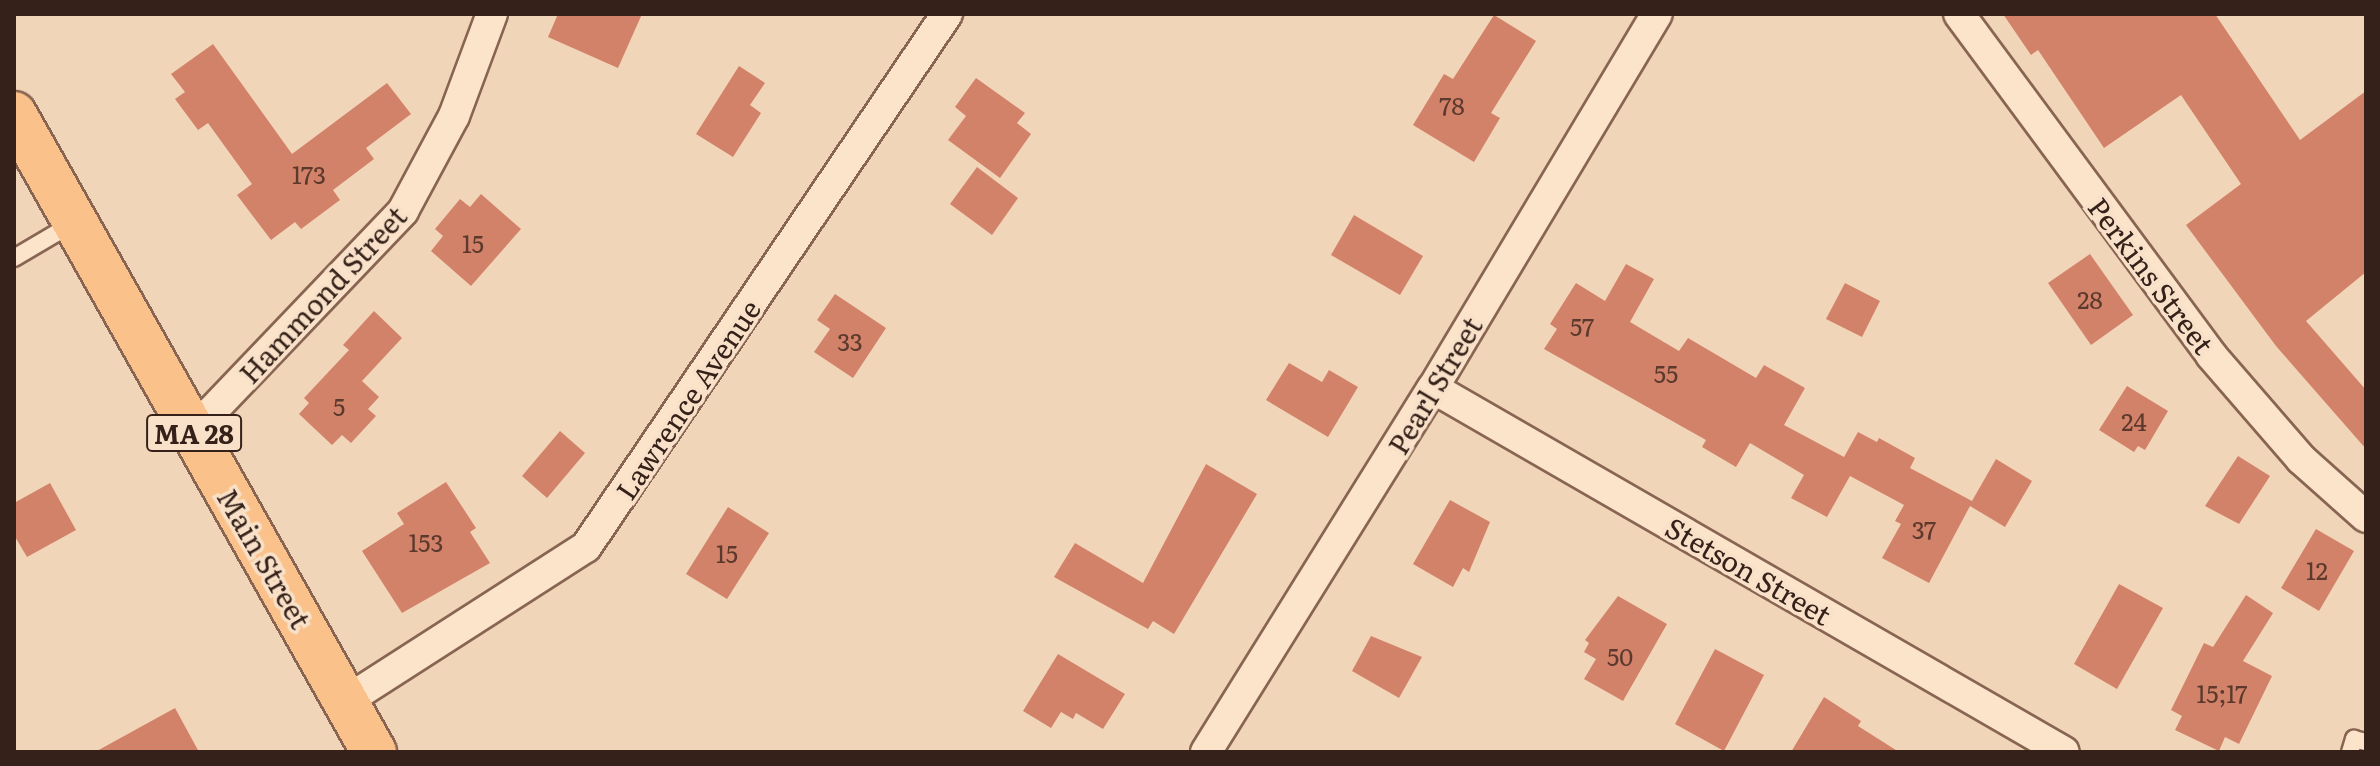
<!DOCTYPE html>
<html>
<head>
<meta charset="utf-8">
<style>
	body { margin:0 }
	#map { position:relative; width:2380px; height:766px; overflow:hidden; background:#f1d5b8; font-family:Literata,serif }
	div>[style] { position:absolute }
	.building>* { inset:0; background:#d3826a }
	.roads { filter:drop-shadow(2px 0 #886552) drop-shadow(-2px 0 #886552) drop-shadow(0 2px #886552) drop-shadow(0 -2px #886552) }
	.service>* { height:16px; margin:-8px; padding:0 8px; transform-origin:8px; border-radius:8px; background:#fce4cb }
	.minor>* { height:30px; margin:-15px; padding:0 15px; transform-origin:15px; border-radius:15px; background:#fce4cb }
	.primary>* { height:44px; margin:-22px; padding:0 22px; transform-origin:22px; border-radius:22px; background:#fac28a }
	span { translate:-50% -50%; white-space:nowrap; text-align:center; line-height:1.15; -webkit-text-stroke:7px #f8e1c8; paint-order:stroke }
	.number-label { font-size:24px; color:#5c392d }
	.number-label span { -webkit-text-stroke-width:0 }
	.shield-label span { padding:2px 6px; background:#f8e1c8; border:2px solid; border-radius:6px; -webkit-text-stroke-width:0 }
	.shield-label { font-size:26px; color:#352119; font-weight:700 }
	.street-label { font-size:28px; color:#352119 }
	.frame { position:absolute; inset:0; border:16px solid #352119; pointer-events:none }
</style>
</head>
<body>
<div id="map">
	<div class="building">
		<div style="clip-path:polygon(558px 14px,642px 14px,618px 68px,548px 37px)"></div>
		<div style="clip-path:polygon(2003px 14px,2215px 14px,2300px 140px,2366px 91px,2366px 272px,2306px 321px,2366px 390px,2366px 449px,2276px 346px,2186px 225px,2241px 184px,2181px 95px,2104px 148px,2038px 50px,2031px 55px)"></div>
		<div style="clip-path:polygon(1494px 15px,1536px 41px,1491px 113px,1500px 118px,1474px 162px,1413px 125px,1444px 74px,1453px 79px)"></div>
		<div style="clip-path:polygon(213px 44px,292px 154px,387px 83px,411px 114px,366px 148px,374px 159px,333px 190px,340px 200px,301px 229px,295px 222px,271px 240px,237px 195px,252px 184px,208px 123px,198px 130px,175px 99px,185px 92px,171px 74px)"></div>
		<div style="clip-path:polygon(739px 66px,765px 83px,750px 105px,761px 113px,733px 157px,696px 134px)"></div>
		<div style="clip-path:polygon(976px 78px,1025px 113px,1017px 123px,1031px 134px,1000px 178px,948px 140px,966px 116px,955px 107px)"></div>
		<div style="clip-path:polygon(977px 167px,1018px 198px,992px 235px,950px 204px)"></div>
		<div style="clip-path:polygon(481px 194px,521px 229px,471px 286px,431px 251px,443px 236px,435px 229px,460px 199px,470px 207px)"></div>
		<div style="clip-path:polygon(1354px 215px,1423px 256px,1400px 295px,1331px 255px)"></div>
		<div style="clip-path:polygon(2090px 254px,2133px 315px,2091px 345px,2048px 283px)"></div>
		<div style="clip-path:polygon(1626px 264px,1654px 279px,1630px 322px,1679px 351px,1688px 338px,1756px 378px,1764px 365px,1805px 388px,1784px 425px,1844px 457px,1858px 432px,1877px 442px,1879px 438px,1915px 458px,1910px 468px,1972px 501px,1996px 459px,2032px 481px,2005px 527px,1970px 506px,1929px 583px,1882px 558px,1901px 524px,1895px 521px,1904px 505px,1850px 476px,1827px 517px,1791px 498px,1804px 475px,1750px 443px,1736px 467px,1702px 447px,1706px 440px,1544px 349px,1557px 329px,1550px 324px,1576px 283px,1605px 301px)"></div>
		<div style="clip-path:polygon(1845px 283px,1880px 301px,1862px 337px,1826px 319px)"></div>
		<div style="clip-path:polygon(835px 294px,886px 328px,853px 378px,814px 352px,830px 329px,817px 320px)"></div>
		<div style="clip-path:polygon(374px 311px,402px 338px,362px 381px,379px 397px,368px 409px,376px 416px,351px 443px,342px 435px,332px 445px,299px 414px,309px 403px,304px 398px,349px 350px,343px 345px)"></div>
		<div style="clip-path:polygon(1289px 363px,1322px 382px,1329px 370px,1358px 387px,1328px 437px,1266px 400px)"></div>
		<div style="clip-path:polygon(2127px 386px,2168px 411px,2145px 450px,2138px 446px,2134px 452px,2099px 430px)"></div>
		<div style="clip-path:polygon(560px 431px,585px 453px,547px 498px,522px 476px)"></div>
		<div style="clip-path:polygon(2238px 456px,2270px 476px,2239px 524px,2205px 506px)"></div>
		<div style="clip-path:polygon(1206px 464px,1257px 494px,1174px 634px,1153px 621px,1148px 629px,1054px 577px,1075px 543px,1143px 583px)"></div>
		<div style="clip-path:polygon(446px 482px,476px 528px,470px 532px,490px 563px,402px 613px,362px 551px,404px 524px,397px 513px)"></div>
		<div style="clip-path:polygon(50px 483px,76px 530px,27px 557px,14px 535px,14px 503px)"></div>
		<div style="clip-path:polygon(1450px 500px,1490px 522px,1469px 572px,1463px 568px,1453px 587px,1413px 564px)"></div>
		<div style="clip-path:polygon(728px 507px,769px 533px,727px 599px,686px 574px)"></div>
		<div style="clip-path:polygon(2316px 529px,2354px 551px,2319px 611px,2281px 588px)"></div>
		<div style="clip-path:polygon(2119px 584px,2163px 608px,2117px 689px,2074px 664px)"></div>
		<div style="clip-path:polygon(2246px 595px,2273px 613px,2243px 661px,2272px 676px,2239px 744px,2225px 737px,2219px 751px,2175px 730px,2182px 716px,2171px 710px,2204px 643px,2213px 647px)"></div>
		<div style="clip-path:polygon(1618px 596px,1667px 624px,1623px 701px,1584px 679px,1596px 659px,1584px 652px,1589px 643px,1585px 640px)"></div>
		<div style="clip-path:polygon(1371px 636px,1422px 657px,1399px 698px,1352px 671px)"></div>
		<div style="clip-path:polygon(1715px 649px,1764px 675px,1724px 751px,1675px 724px)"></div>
		<div style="clip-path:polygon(1058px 654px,1125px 694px,1103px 729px,1076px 713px,1073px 719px,1061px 712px,1051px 728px,1023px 711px)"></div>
		<div style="clip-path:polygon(1824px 697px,1861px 721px,1858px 726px,1899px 752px,1791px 752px)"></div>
		<div style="clip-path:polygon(175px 708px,199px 752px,95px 752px)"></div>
	</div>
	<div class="roads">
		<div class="service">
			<div style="left:14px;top:258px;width:71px;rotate:-30.5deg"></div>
			<div style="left:2350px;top:752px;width:14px;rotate:-73deg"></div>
			<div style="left:2354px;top:739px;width:12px;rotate:14deg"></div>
		</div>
		<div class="minor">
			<div style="left:1959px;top:14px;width:424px;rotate:53.5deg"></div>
			<div style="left:2211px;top:355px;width:138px;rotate:49.1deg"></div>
			<div style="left:2301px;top:459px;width:87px;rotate:41.7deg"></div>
			<div style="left:1433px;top:388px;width:728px;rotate:29.98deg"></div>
			<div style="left:193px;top:431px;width:304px;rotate:-46.3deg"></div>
			<div style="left:403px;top:211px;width:108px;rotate:-61.8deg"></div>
			<div style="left:454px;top:116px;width:109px;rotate:-69.6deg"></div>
			<div style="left:346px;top:701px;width:285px;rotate:-32.7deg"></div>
			<div style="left:586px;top:547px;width:644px;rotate:-55.89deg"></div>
			<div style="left:1206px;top:752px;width:429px;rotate:-58.1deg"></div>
			<div style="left:1433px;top:388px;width:436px;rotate:-59.1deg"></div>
		</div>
		<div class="primary">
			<div style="left:14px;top:114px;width:733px;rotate:60.57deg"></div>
		</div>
	</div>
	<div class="number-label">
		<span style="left:1452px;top:105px">78</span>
		<span style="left:309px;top:174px">173</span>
		<span style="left:473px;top:243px">15</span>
		<span style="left:2090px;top:299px">28</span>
		<span style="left:1582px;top:326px">57</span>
		<span style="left:850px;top:341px">33</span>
		<span style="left:1666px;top:373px">55</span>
		<span style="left:339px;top:406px">5</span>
		<span style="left:2134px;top:421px">24</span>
		<span style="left:1924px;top:529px">37</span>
		<span style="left:426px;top:542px">153</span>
		<span style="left:727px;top:553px">15</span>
		<span style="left:2317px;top:570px">12</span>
		<span style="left:1620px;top:656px">50</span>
		<span style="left:2222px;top:693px">15;17</span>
	</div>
	<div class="shield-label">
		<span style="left:194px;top:433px">MA 28</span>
	</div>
	<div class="street-label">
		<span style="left:2152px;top:275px;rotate:53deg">Perkins Street</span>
		<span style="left:322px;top:294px;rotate:-47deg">Hammond Street</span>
		<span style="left:1434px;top:385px;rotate:-59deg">Pearl Street</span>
		<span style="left:687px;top:399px;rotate:-56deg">Lawrence Avenue</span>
		<span style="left:265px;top:558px;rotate:60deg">Main Street</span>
		<span style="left:1749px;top:570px;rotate:30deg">Stetson Street</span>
	</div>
	<div class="frame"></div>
</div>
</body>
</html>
